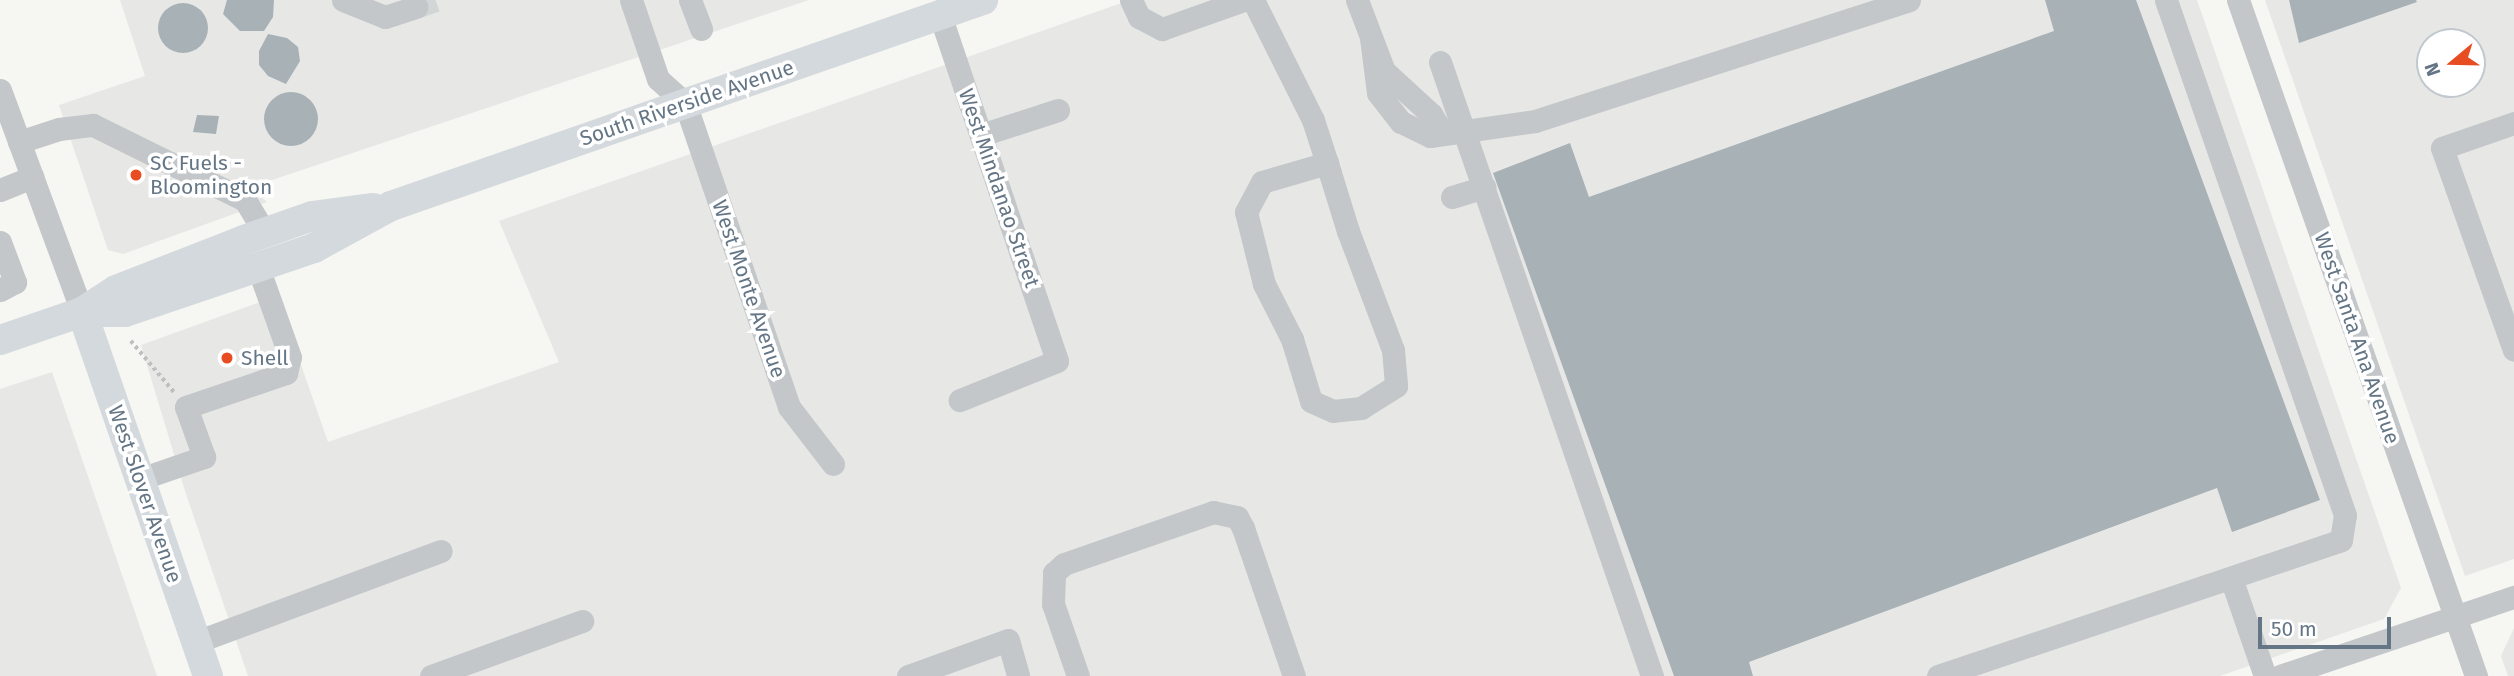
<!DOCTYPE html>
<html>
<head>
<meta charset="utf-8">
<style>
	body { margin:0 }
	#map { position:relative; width:2514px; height:676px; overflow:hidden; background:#f6f6f2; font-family:"Fira Sans",sans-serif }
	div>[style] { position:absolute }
	.built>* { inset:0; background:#e7e8e6 }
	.building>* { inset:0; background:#a8b1b6 }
	.round { border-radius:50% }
	.minor-tunnel>* { height:23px; margin-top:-11.5px; transform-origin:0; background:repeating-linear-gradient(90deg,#d2d6d7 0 23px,transparent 0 34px) }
	.path>* { height:3.5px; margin-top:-1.75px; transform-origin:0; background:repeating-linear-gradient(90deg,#bdbfc1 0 3.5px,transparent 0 7px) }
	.minor>* { height:23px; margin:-11.5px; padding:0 11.5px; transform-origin:11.5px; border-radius:11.5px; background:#c3c7ca }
	.major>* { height:30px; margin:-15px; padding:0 15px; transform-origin:15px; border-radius:15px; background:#d4d9dd }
	.dots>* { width:19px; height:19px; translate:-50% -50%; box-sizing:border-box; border:4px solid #fff; border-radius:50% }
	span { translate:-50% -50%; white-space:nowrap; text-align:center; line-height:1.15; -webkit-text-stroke:7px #fff; paint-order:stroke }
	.street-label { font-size:21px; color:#647685 }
	.poi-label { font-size:21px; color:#647685 }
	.left { translate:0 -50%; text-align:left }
	.north { position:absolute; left:2416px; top:28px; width:70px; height:70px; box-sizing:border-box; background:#fff; border:2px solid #c1c8ce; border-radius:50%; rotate:251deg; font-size:19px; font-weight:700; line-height:28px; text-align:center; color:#647685 }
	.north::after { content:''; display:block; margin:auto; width:24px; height:32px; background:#e84c21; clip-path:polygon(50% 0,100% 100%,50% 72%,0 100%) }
	.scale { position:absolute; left:2258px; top:617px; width:133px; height:32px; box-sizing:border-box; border:4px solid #647685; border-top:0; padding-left:9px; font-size:21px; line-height:24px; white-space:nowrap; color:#647685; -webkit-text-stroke:5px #fff; paint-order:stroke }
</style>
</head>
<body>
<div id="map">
	<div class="built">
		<div style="clip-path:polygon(120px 0,809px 0,251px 187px,267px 202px,123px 254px,108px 250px,59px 105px,145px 76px)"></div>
		<div style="clip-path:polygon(1130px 0,2197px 0,2401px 588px,2384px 619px,2220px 676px,248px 676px,185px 491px,141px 345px,277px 296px,328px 442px,559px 362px,499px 221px)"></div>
		<div style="clip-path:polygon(evenodd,2265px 0,2514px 0,2514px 559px,2465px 576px,2265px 0,2430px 42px,2472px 42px,2472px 84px,2430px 84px,2430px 42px)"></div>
		<div style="clip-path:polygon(52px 372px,157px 676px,0 676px,0 389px)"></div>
		<div style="clip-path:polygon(2514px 628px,2514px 676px,2508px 676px,2501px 656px)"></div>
	</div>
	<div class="building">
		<div style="clip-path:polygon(227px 0,274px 0,273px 17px,264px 31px,240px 31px,223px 14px)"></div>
		<div style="clip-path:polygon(2045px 0,2136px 0,2320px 500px,2232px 532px,2217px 488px,1749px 662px,1753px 676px,1674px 676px,1493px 173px,1570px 143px,1589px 197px,2054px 31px)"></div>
		<div style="clip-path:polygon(2289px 0,2416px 0,2417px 2px,2299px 43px)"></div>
		<div class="round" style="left:158px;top:3px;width:50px;height:50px"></div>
		<div style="clip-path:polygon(268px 34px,287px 38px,298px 47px,300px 61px,286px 84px,268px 76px,259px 65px,259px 51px)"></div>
		<div class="round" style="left:264px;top:92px;width:54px;height:54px"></div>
		<div style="clip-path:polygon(197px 115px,219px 116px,216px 134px,193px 132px)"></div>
	</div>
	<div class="minor-tunnel">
		<div style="left:416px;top:7px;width:21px;rotate:-19deg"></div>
	</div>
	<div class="path">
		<div style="left:131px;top:341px;width:67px;rotate:49.9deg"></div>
	</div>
	<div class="minor">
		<div style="left:343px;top:0;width:45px;rotate:22deg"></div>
		<div style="left:385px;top:17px;width:33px;rotate:-18deg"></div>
		<div style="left:631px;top:0;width:83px;rotate:71.1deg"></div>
		<div style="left:658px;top:79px;width:36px;rotate:42deg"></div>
		<div style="left:685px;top:103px;width:321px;rotate:71.1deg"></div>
		<div style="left:789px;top:407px;width:72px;rotate:52.3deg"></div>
		<div style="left:690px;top:0;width:31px;rotate:69deg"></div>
		<div style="left:1131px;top:0;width:19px;rotate:65deg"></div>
		<div style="left:1139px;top:17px;width:26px;rotate:28deg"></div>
		<div style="left:1162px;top:29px;width:87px;rotate:-19.5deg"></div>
		<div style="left:1253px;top:0;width:134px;rotate:63.4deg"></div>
		<div style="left:1313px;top:120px;width:45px;rotate:72deg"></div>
		<div style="left:1327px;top:163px;width:10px;rotate:73deg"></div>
		<div style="left:1330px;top:173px;width:61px;rotate:72.8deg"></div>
		<div style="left:1348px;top:231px;width:127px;rotate:69.3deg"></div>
		<div style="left:1393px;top:350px;width:36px;rotate:85deg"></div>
		<div style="left:1396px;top:386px;width:41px;rotate:147.8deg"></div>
		<div style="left:1361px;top:408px;width:28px;rotate:174deg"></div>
		<div style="left:1333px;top:411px;width:24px;rotate:-156deg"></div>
		<div style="left:1311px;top:401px;width:65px;rotate:-107deg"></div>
		<div style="left:1292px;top:339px;width:62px;rotate:-117deg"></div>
		<div style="left:1264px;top:284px;width:74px;rotate:-104deg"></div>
		<div style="left:1246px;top:212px;width:34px;rotate:-62deg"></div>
		<div style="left:1262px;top:182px;width:68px;rotate:-16.3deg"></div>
		<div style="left:1357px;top:0;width:76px;rotate:69.2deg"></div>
		<div style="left:1384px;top:71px;width:64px;rotate:42.5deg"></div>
		<div style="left:1431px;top:114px;width:21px;rotate:59deg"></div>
		<div style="left:2238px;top:0;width:717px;rotate:70.6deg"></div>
		<div style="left:940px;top:15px;width:365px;rotate:71.3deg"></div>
		<div style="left:1057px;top:361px;width:105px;rotate:158.1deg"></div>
		<div style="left:1371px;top:38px;width:55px;rotate:82.7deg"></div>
		<div style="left:1378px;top:93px;width:37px;rotate:52deg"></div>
		<div style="left:1401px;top:122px;width:32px;rotate:26deg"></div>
		<div style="left:1430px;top:136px;width:106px;rotate:-8.1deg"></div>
		<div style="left:1535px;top:121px;width:393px;rotate:-17.9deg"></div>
		<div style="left:1440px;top:62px;width:650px;rotate:70.95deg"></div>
		<div style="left:0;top:90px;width:237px;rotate:69.7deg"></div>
		<div style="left:2514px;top:123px;width:76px;rotate:160.9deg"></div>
		<div style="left:2442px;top:148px;width:214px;rotate:70.4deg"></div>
		<div style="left:981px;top:135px;width:81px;rotate:-18deg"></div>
		<div style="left:19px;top:142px;width:42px;rotate:-18deg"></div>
		<div style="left:59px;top:129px;width:34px;rotate:-7deg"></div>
		<div style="left:93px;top:125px;width:169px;rotate:26.3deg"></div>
		<div style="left:245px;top:200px;width:39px;rotate:59deg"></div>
		<div style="left:0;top:190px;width:35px;rotate:-22deg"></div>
		<div style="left:1452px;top:197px;width:34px;rotate:-17deg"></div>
		<div style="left:0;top:242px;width:43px;rotate:69.4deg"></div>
		<div style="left:15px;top:282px;width:17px;rotate:152deg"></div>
		<div style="left:140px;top:479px;width:68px;rotate:-19deg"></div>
		<div style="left:204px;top:457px;width:53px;rotate:-109.8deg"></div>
		<div style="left:186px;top:407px;width:106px;rotate:-18.8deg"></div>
		<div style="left:286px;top:373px;width:16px;rotate:-76deg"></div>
		<div style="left:290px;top:357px;width:96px;rotate:-109.6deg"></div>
		<div style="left:2231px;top:578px;width:104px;rotate:70.9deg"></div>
		<div style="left:196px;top:642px;width:261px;rotate:-20.4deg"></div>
		<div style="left:431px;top:676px;width:161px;rotate:-20deg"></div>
		<div style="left:908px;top:676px;width:106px;rotate:-19.8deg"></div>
		<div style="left:1008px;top:640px;width:37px;rotate:74deg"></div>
		<div style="left:1078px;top:676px;width:76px;rotate:-109.1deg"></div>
		<div style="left:1053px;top:604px;width:31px;rotate:-88deg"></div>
		<div style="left:1054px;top:573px;width:13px;rotate:-42deg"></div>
		<div style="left:1064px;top:564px;width:158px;rotate:-19.2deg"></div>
		<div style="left:1213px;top:512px;width:25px;rotate:12deg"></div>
		<div style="left:1237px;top:517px;width:13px;rotate:61deg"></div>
		<div style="left:1243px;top:528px;width:157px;rotate:71deg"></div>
		<div style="left:1938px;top:676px;width:425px;rotate:-18.6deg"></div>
		<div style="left:2341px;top:540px;width:25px;rotate:-81deg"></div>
		<div style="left:2345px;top:515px;width:545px;rotate:-109.17deg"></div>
		<div style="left:2280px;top:676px;width:247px;rotate:-18.7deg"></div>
	</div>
	<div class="major">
		<div style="left:82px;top:312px;width:43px"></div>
		<div style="left:125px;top:312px;width:200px;rotate:-18.7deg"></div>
		<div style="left:314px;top:248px;width:88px;rotate:-28.6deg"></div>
		<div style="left:391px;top:206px;width:627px;rotate:-19.19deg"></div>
		<div style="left:82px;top:312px;width:385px;rotate:70.9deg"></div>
		<div style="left:0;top:340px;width:87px;rotate:-18.9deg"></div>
		<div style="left:82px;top:312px;width:40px;rotate:-32.9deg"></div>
		<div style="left:116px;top:290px;width:137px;rotate:-21.3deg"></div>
		<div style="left:244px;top:240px;width:72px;rotate:-19.4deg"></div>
		<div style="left:312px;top:216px;width:62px;rotate:-7.5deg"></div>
	</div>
	<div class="dots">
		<div style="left:136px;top:175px;background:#e84c21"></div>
		<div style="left:227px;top:358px;background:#e84c21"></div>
	</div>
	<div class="street-label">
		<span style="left:687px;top:103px;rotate:-19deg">South Riverside Avenue</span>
		<span style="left:999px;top:188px;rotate:71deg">West Mindanao Street</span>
		<span style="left:749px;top:289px;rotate:71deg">West Monte Avenue</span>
		<span style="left:2357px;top:338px;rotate:71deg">West Santa Ana Avenue</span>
		<span style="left:145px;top:494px;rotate:71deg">West Slover Avenue</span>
	</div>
	<div class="poi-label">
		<span class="left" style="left:150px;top:175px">SC Fuels -<br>Bloomington</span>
		<span class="left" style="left:241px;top:358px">Shell</span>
	</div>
	<div class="north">N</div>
	<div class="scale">50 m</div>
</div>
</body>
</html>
